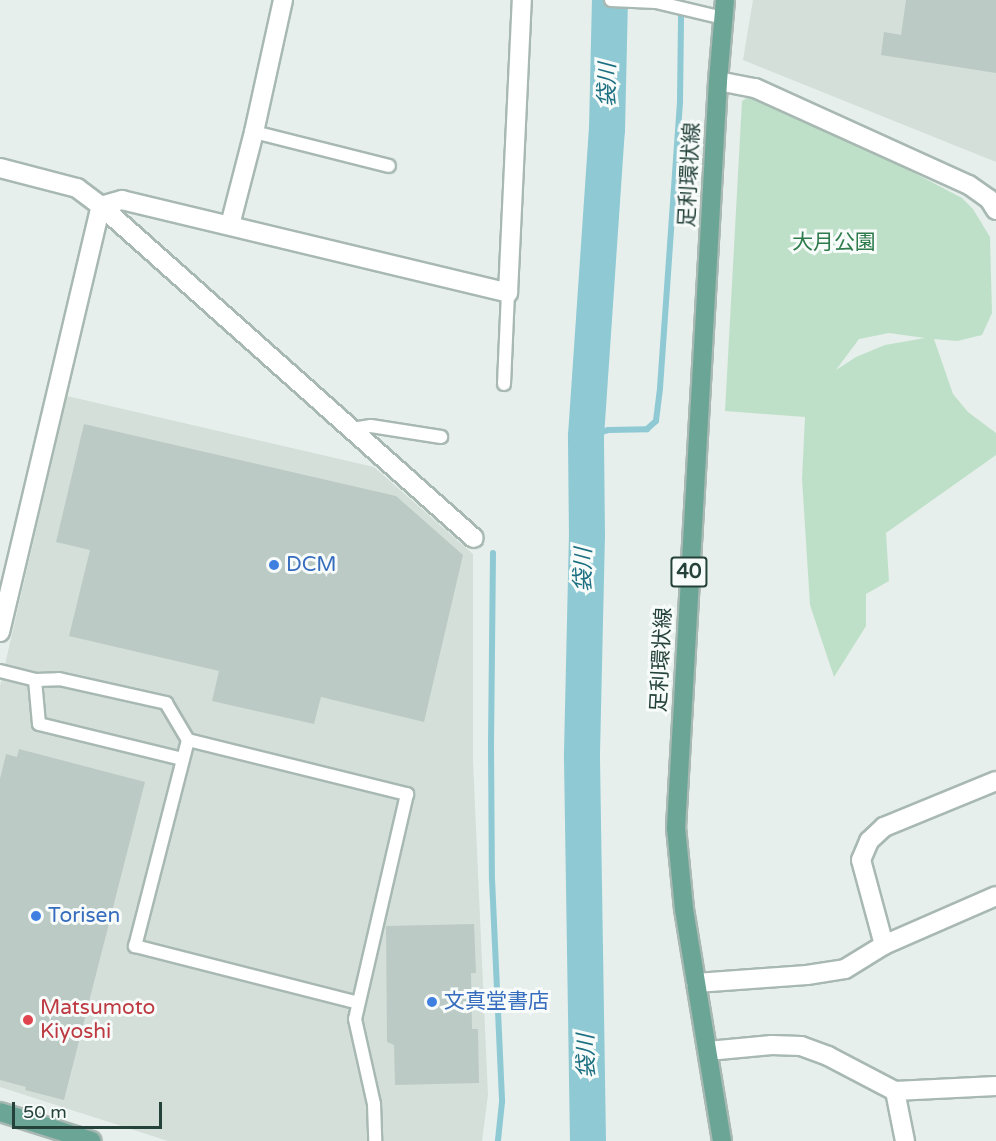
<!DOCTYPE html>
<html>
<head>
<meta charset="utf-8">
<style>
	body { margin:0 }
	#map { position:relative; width:996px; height:1141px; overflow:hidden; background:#e6efeb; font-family:"Varela Round","Noto Sans JP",sans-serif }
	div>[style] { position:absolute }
	.built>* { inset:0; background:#d4dfda }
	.green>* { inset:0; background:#bfe0c8 }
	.stream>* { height:6px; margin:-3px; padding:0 3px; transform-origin:3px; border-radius:3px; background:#8ec9d4 }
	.river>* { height:36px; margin:-18px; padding:0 18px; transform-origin:18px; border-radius:18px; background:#8ec9d4 }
	.building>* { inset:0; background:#bbcac4 }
	.roads { filter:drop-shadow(2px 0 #a8b8b2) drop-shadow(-2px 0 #a8b8b2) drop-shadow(0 2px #a8b8b2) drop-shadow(0 -2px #a8b8b2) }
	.lane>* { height:12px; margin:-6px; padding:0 6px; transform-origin:6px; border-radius:6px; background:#fff }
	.street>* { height:18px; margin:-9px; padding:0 9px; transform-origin:9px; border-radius:9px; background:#fff }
	.primary>* { height:18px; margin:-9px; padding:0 9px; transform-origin:9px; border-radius:9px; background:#6aa596 }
	.dots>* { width:16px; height:16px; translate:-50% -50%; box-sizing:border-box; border:3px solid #f7fbf9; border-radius:50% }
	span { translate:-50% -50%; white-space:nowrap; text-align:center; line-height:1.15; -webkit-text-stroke:6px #f7fbf9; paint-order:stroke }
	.shield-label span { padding:2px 4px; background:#f7fbf9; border:2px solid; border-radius:4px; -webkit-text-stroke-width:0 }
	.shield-label { font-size:20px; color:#24423a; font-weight:700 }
	.street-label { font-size:21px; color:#24423a }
	.park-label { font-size:21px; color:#2d7a4b }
	.shop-label { font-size:21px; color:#366cbe }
	.left { translate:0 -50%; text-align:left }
	.health-label { font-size:21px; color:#be3a42 }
	.water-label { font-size:22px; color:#1c6f80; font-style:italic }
	.scale { position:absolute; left:12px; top:1102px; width:150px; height:27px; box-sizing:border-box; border:3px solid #24423a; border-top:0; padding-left:8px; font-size:18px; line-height:21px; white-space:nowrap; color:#24423a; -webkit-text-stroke:4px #f7fbf9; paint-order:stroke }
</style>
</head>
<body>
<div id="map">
	<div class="built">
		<div style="clip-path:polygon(753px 0,996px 0,996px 162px,743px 60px)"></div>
		<div style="clip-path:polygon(67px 396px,374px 467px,473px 554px,473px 761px,488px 1095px,482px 1141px,168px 1141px,0 1087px,0 686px)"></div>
	</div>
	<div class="green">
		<div style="clip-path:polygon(evenodd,750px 96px,880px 155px,962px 198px,973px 209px,990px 237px,992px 313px,982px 335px,957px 341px,934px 339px,953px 394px,968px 412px,996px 433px,996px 455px,886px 533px,889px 581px,866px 594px,866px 626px,834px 677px,810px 605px,802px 479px,805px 417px,725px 411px,742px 101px,750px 96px,889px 333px,925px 338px,885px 345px,856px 357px,836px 370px,859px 339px,889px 333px)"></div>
	</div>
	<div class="stream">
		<div style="left:586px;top:436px;width:23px;rotate:-15deg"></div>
		<div style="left:608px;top:430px;width:39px;rotate:-1deg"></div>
		<div style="left:647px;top:429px;width:12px;rotate:-42deg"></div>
		<div style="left:656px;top:421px;width:33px;rotate:-83deg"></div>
		<div style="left:660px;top:388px;width:288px;rotate:-86deg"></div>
		<div style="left:680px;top:101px;width:85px;rotate:-89.3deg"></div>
		<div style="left:493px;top:553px;width:194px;rotate:90.6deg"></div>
		<div style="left:491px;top:747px;width:132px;rotate:89.6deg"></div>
		<div style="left:492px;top:879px;width:223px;rotate:87.4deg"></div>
		<div style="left:502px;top:1102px;width:39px;rotate:96deg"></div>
	</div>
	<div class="river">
		<div style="left:588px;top:1141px;width:388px;rotate:-90.9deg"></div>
		<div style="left:582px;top:753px;width:216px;rotate:-88.7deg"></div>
		<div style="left:587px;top:537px;width:101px;rotate:-90.6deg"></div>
		<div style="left:586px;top:436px;width:307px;rotate:-86.1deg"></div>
		<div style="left:607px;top:130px;width:130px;rotate:-88.7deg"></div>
	</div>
	<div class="building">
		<div style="clip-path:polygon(906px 0,996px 0,996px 73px,881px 55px,884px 32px,901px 35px)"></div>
		<div style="clip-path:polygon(84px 424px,396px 496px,463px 555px,424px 722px,321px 697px,314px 724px,212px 701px,219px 671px,69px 636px,90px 550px,56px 542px)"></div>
		<div style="clip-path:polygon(19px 749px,145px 782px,64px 1100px,25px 1090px,26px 1087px,0 1080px,0 779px,6px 754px,17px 757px)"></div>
		<div style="clip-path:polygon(474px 924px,476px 973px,471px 973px,472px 1029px,478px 1029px,479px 1083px,395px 1085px,394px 1045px,387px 1042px,386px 926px)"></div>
	</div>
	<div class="roads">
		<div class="lane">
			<div style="left:611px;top:0;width:45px;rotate:2.5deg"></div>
			<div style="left:656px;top:2px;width:69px;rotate:13.4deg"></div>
			<div style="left:254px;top:132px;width:139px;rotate:14.1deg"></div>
			<div style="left:504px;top:384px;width:91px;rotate:-87.5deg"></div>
			<div style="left:352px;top:429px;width:19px;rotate:-9deg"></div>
			<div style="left:371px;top:426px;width:71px;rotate:8.9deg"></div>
			<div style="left:0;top:671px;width:36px;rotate:14deg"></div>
			<div style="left:35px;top:680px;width:24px;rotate:-2deg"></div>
			<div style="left:59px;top:679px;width:110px;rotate:12.6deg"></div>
			<div style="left:166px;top:703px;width:43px;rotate:59.3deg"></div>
			<div style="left:188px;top:740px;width:226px;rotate:13.9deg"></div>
			<div style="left:407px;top:794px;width:231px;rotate:103deg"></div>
			<div style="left:355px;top:1019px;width:87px;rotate:77.4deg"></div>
			<div style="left:374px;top:1104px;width:37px;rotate:88deg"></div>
			<div style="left:35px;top:680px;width:44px;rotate:84.8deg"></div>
			<div style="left:39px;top:724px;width:148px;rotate:13.7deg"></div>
			<div style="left:188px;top:740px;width:213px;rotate:104.4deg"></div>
			<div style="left:135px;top:946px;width:230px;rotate:14.3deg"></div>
		</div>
		<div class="street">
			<div style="left:718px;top:81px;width:38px;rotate:11deg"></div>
			<div style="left:755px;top:88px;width:235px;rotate:24.4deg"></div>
			<div style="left:969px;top:185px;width:24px;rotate:35deg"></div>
			<div style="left:989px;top:199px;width:13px;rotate:58deg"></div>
			<div style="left:0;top:168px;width:80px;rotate:14.6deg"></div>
			<div style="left:77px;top:188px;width:30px;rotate:37deg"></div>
			<div style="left:101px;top:206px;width:499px;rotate:41.7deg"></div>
			<div style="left:230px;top:225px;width:96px;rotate:-75.5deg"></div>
			<div style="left:254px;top:132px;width:135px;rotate:-77.6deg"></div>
			<div style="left:0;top:632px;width:438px;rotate:-76.7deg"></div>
			<div style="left:101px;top:206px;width:22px;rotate:-16deg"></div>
			<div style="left:122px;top:200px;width:397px;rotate:13.5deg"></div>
			<div style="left:508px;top:293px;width:293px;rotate:-87.3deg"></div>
			<div style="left:884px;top:945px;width:88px;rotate:-105.1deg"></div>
			<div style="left:861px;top:860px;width:21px;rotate:-67deg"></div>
			<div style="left:869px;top:841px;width:21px;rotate:-43deg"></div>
			<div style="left:884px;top:827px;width:121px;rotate:-22.3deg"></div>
			<div style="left:696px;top:983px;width:111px;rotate:-4.1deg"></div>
			<div style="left:807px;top:975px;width:38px;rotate:-9deg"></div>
			<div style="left:845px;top:969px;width:46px;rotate:-31.6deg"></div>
			<div style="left:884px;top:945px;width:122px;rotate:-23.6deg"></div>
			<div style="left:708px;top:1051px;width:64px;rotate:-5.4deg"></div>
			<div style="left:772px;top:1045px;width:29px;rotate:2deg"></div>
			<div style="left:801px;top:1046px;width:29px;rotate:20deg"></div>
			<div style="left:828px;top:1056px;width:76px;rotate:27.6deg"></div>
			<div style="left:895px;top:1091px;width:101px;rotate:-2.8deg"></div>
			<div style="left:895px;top:1091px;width:51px;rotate:78.7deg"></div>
		</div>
		<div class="primary">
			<div style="left:0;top:1112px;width:96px;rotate:17.5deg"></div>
			<div style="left:722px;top:1141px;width:235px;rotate:-99.3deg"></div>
			<div style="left:684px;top:909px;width:81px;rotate:-95.6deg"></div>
			<div style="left:676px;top:828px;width:748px;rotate:-86.78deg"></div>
			<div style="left:718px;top:81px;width:81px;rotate:-85.1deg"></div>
		</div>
	</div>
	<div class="dots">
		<div style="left:274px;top:565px;background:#3f7fe0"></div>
		<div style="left:36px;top:916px;background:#3f7fe0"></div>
		<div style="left:432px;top:1002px;background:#3f7fe0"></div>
		<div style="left:28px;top:1020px;background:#e0444e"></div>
	</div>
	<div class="shield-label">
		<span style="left:689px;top:572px">40</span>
	</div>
	<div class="street-label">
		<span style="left:690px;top:175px;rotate:-87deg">足利環状線</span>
		<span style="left:662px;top:660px;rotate:-87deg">足利環状線</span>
	</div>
	<div class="park-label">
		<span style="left:834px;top:243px">大月公園</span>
	</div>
	<div class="shop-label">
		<span class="left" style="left:286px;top:565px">DCM</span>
		<span class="left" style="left:48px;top:916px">Torisen</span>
		<span class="left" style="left:444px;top:1002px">文真堂書店</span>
	</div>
	<div class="health-label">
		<span class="left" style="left:40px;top:1020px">Matsumoto<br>Kiyoshi</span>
	</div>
	<div class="water-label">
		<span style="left:608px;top:85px;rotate:-89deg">袋川</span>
		<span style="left:584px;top:570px;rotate:-89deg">袋川</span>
		<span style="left:587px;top:1056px;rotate:-91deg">袋川</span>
	</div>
	<div class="scale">50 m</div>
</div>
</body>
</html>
